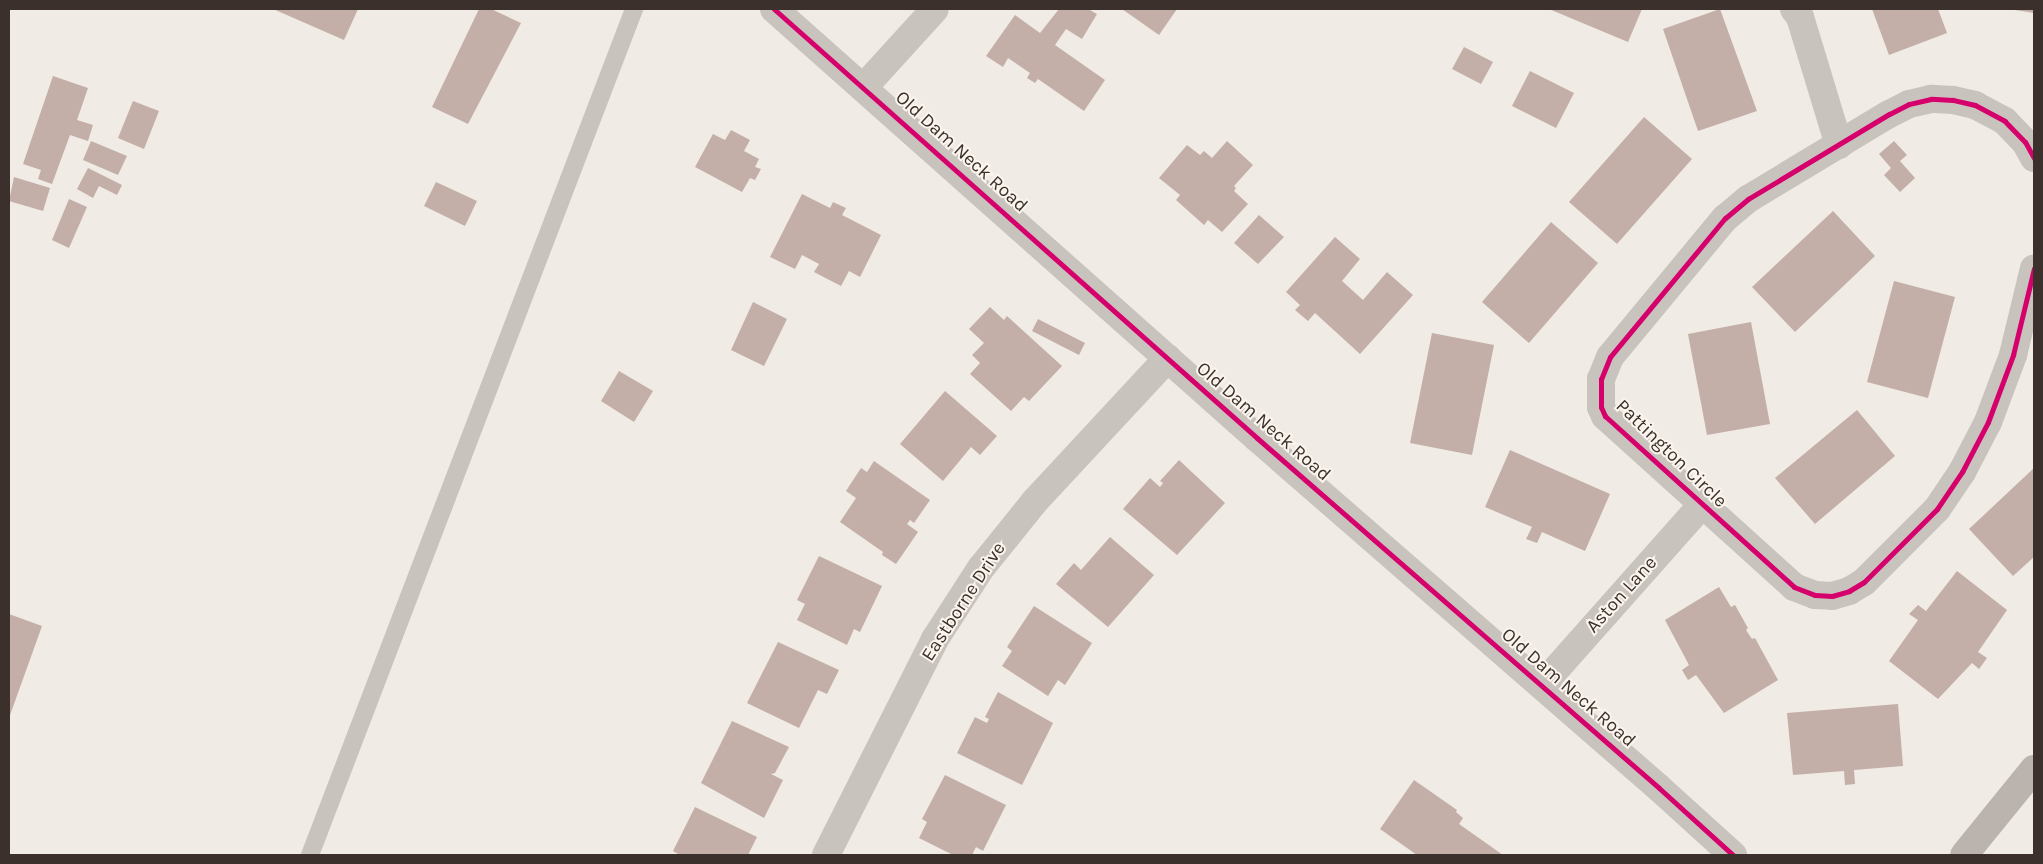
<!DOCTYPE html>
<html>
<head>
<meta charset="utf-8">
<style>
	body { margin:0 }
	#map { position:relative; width:2043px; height:864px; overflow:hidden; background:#f0ebe5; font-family:Karla,sans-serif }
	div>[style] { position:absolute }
	.building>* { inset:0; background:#c3afa7 }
	.lane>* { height:18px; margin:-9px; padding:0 9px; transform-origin:9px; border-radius:9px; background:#c9c3be }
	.street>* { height:28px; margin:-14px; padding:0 14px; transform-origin:14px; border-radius:14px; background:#c9c3be }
	.secondary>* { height:28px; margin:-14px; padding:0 14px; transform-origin:14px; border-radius:14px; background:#bab3ae }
	.cycleway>* { height:5px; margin:-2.5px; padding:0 2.5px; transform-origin:2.5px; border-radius:2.5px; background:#d6006c }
	span { translate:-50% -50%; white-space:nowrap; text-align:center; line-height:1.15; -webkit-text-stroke:4px #fbf5ee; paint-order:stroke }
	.street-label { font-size:19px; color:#3b302b }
	.frame { position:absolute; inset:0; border:10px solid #3b302b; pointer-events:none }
</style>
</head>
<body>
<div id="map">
	<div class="building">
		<div style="clip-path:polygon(273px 9px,358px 9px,344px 40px)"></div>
		<div style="clip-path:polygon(479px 9px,491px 9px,521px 23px,468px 124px,432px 107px)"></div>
		<div style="clip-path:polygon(1059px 9px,1088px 9px,1097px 14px,1082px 39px,1066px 29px,1055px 45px,1105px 80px,1084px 111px,1038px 79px,1035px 83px,1027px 78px,1030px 73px,1008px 58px,1003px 67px,986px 56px,1015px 15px,1040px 33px)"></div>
		<div style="clip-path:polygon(1122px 9px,1177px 9px,1159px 35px)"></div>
		<div style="clip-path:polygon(1549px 9px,1642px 9px,1628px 42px)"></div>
		<div style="clip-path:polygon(1720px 9px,1757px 111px,1698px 131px,1663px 29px)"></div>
		<div style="clip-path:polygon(1872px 9px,1938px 9px,1947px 33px,1889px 55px)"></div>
		<div style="clip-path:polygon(2015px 9px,2034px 9px,2034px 13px,2015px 10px)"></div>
		<div style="clip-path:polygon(1464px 47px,1493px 62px,1481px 84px,1452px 69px)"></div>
		<div style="clip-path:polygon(1530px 71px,1574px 93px,1556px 128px,1512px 106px)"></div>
		<div style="clip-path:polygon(53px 76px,88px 88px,77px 120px,93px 125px,88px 141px,70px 135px,52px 184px,38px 179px,41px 170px,23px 164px)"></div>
		<div style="clip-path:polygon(133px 101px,159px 111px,144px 149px,118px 138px)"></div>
		<div style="clip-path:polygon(1644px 117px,1692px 159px,1617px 244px,1569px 202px)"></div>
		<div style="clip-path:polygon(731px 130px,750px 140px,744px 151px,759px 159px,755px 167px,761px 169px,755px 180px,750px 178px,742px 192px,695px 167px,713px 134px,725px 140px)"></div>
		<div style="clip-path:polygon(91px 141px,127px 156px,118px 175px,83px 160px)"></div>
		<div style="clip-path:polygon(1227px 141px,1253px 165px,1234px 186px,1236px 188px,1234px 191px,1248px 204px,1222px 232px,1208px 220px,1204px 225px,1176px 200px,1180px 195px,1159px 178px,1187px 145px,1200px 155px,1204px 151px,1212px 158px)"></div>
		<div style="clip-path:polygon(1894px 141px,1907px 155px,1900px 161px,1915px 178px,1900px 192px,1884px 175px,1891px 168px,1879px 154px)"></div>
		<div style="clip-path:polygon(88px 168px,122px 185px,117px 195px,99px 186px,93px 198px,77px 189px)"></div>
		<div style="clip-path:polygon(14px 177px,50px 188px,43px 211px,9px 201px)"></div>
		<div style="clip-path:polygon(436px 182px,477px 201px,465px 226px,424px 206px)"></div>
		<div style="clip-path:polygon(802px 194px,830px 208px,833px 202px,846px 208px,842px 215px,881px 235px,860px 277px,849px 271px,841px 286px,814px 272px,819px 264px,802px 255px,795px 269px,770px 257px)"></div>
		<div style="clip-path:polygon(69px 199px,87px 207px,69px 248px,52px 240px)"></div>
		<div style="clip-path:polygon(1833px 211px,1875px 256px,1795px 332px,1752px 287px)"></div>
		<div style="clip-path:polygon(1259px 215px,1284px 237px,1258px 264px,1234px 243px)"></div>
		<div style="clip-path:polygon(1551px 222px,1598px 263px,1529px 343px,1482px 302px)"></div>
		<div style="clip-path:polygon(1335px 237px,1360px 259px,1342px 281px,1363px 300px,1387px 272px,1413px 295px,1360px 354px,1315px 313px,1308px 321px,1295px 310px,1300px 305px,1286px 292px)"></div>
		<div style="clip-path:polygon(1894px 281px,1955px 297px,1928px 398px,1867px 382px)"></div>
		<div style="clip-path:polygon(753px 302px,787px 319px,764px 366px,731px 350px)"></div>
		<div style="clip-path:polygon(990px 307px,1004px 320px,1007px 316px,1062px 366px,1029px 401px,1024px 397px,1011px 411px,970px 374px,980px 363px,972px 355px,984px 343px,969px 329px)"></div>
		<div style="clip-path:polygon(1038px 319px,1085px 343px,1079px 355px,1032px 331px)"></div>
		<div style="clip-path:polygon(1751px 322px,1770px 424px,1707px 435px,1688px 334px)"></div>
		<div style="clip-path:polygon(1432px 333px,1494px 345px,1472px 455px,1410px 443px)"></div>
		<div style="clip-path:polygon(619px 371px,653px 391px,634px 422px,601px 401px)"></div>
		<div style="clip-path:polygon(945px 391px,997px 436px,980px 455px,971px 447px,943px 481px,900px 444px)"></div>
		<div style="clip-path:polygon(1857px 410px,1895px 456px,1815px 524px,1775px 478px)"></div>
		<div style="clip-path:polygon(1510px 450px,1610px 494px,1585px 551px,1542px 532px,1537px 543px,1526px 539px,1532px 527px,1485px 507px)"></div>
		<div style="clip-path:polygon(1179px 460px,1225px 503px,1177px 555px,1123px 509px,1150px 478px,1160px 487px,1163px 483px,1160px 481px)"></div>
		<div style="clip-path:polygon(874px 461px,930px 500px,914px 523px,910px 520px,907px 524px,918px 532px,896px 564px,882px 555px,883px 552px,840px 522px,856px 498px,846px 491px,861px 468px,867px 472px)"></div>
		<div style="clip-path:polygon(2034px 468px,2034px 557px,2013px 576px,1969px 529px)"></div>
		<div style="clip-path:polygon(1110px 537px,1154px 575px,1108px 627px,1056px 584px,1074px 563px,1081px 570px)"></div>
		<div style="clip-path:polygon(819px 556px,882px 586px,860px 632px,854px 629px,847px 645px,797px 620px,805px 604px,797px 600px)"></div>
		<div style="clip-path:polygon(1957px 571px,2007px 610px,1978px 652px,1987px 658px,1979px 669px,1972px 663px,1938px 699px,1889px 661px,1918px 620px,1909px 614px,1918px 605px,1926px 611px)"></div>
		<div style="clip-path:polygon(1719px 587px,1731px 607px,1735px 605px,1748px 628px,1746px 630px,1752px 639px,1755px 638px,1778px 680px,1724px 713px,1696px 675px,1688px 680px,1682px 670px,1689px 665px,1665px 620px)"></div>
		<div style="clip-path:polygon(1034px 606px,1092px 643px,1065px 685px,1058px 680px,1048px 696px,1002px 666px,1012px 651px,1007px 647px)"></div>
		<div style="clip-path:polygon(9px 614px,42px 626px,9px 718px)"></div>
		<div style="clip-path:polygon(778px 642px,839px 670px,827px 694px,818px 690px,799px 728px,747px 703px)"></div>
		<div style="clip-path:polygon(998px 692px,1053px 723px,1022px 785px,957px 753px,975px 717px,987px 723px,989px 719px,985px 717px)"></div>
		<div style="clip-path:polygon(1898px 704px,1903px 766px,1854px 770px,1855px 784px,1845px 785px,1844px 771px,1793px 775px,1787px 713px)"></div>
		<div style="clip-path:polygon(732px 721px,789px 747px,775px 773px,771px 774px,783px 780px,764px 818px,701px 783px)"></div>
		<div style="clip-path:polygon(945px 775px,1006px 805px,983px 851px,976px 847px,972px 855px,953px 855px,919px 838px,927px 822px,922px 819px)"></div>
		<div style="clip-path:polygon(1414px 780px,1457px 810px,1456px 812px,1463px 818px,1459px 824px,1503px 855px,1417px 855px,1380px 829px)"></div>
		<div style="clip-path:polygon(695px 807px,757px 837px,748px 855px,680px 855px,673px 851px)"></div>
	</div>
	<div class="lane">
		<div style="left:310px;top:855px;width:906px;rotate:-69.04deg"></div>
	</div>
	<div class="street">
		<div style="left:774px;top:9px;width:646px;rotate:41.61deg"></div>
		<div style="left:1257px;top:438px;width:533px;rotate:41.04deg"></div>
		<div style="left:1659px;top:788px;width:100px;rotate:42.2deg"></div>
		<div style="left:1794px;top:9px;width:10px;rotate:53deg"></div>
		<div style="left:1800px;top:17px;width:134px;rotate:73.1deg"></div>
		<div style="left:864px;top:87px;width:105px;rotate:-47.7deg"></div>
		<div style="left:2034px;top:158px;width:18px;rotate:-119deg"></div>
		<div style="left:2025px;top:142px;width:29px;rotate:-134deg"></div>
		<div style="left:2005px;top:121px;width:34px;rotate:-152deg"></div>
		<div style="left:1975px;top:105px;width:23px;rotate:-167deg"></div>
		<div style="left:1953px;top:100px;width:22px;rotate:-177deg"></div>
		<div style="left:1931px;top:99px;width:23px;rotate:167deg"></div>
		<div style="left:1909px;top:104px;width:22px;rotate:153deg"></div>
		<div style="left:1889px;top:114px;width:165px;rotate:148.9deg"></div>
		<div style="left:1748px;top:199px;width:30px;rotate:140deg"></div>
		<div style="left:1725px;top:218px;width:180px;rotate:129.6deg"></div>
		<div style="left:1610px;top:357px;width:24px;rotate:112deg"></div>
		<div style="left:1601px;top:379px;width:28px;rotate:90deg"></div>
		<div style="left:1601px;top:407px;width:10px;rotate:66deg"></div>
		<div style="left:1605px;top:416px;width:255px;rotate:42.1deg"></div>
		<div style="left:1794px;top:587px;width:22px;rotate:21deg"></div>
		<div style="left:1815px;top:595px;width:17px;rotate:3deg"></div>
		<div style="left:1832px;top:596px;width:18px;rotate:-16deg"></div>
		<div style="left:1849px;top:591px;width:17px;rotate:-31deg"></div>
		<div style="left:1864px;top:582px;width:103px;rotate:-45deg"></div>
		<div style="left:1937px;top:509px;width:45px;rotate:-56deg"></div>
		<div style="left:1962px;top:472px;width:56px;rotate:-62.5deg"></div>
		<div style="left:1988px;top:422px;width:72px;rotate:-69.5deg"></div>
		<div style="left:2013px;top:355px;width:89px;rotate:-76.4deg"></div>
		<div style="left:1542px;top:685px;width:241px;rotate:-48.4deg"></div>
		<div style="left:826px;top:855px;width:242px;rotate:-63.2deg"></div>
		<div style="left:935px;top:639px;width:85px;rotate:-57.1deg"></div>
		<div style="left:981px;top:568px;width:86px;rotate:-51.1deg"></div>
		<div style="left:1035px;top:501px;width:195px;rotate:-47.1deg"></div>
	</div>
	<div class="secondary">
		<div style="left:1964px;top:855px;width:111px;rotate:-50.9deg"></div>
	</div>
	<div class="cycleway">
		<div style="left:774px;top:9px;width:646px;rotate:41.61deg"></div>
		<div style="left:1257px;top:438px;width:533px;rotate:41.04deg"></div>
		<div style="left:1659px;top:788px;width:100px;rotate:42.2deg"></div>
		<div style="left:2034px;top:158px;width:18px;rotate:-119deg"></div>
		<div style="left:2025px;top:142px;width:29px;rotate:-134deg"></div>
		<div style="left:2005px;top:121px;width:34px;rotate:-152deg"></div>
		<div style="left:1975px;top:105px;width:23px;rotate:-167deg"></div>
		<div style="left:1953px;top:100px;width:22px;rotate:-177deg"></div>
		<div style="left:1931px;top:99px;width:23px;rotate:167deg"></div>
		<div style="left:1909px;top:104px;width:22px;rotate:153deg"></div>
		<div style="left:1889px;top:114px;width:165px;rotate:148.9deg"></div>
		<div style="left:1748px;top:199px;width:30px;rotate:140deg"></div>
		<div style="left:1725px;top:218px;width:180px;rotate:129.6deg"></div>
		<div style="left:1610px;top:357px;width:24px;rotate:112deg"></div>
		<div style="left:1601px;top:379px;width:28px;rotate:90deg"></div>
		<div style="left:1601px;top:407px;width:10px;rotate:66deg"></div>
		<div style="left:1605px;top:416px;width:255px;rotate:42.1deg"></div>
		<div style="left:1794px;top:587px;width:22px;rotate:21deg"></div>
		<div style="left:1815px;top:595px;width:17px;rotate:3deg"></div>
		<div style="left:1832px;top:596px;width:18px;rotate:-16deg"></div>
		<div style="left:1849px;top:591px;width:17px;rotate:-31deg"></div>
		<div style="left:1864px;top:582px;width:103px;rotate:-45deg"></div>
		<div style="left:1937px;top:509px;width:45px;rotate:-56deg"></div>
		<div style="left:1962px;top:472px;width:56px;rotate:-62.5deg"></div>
		<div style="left:1988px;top:422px;width:72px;rotate:-69.5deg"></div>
		<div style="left:2013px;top:355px;width:89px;rotate:-76.4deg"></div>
	</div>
	<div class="street-label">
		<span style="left:961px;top:152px;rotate:42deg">Old Dam Neck Road</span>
		<span style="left:1263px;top:422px;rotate:41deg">Old Dam Neck Road</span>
		<span style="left:1671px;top:454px;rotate:44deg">Pattington Circle</span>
		<span style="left:1622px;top:595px;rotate:-48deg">Aston Lane</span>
		<span style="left:964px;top:602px;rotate:-57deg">Eastborne Drive</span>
		<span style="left:1568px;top:688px;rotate:41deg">Old Dam Neck Road</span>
	</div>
	<div class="frame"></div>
</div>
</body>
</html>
